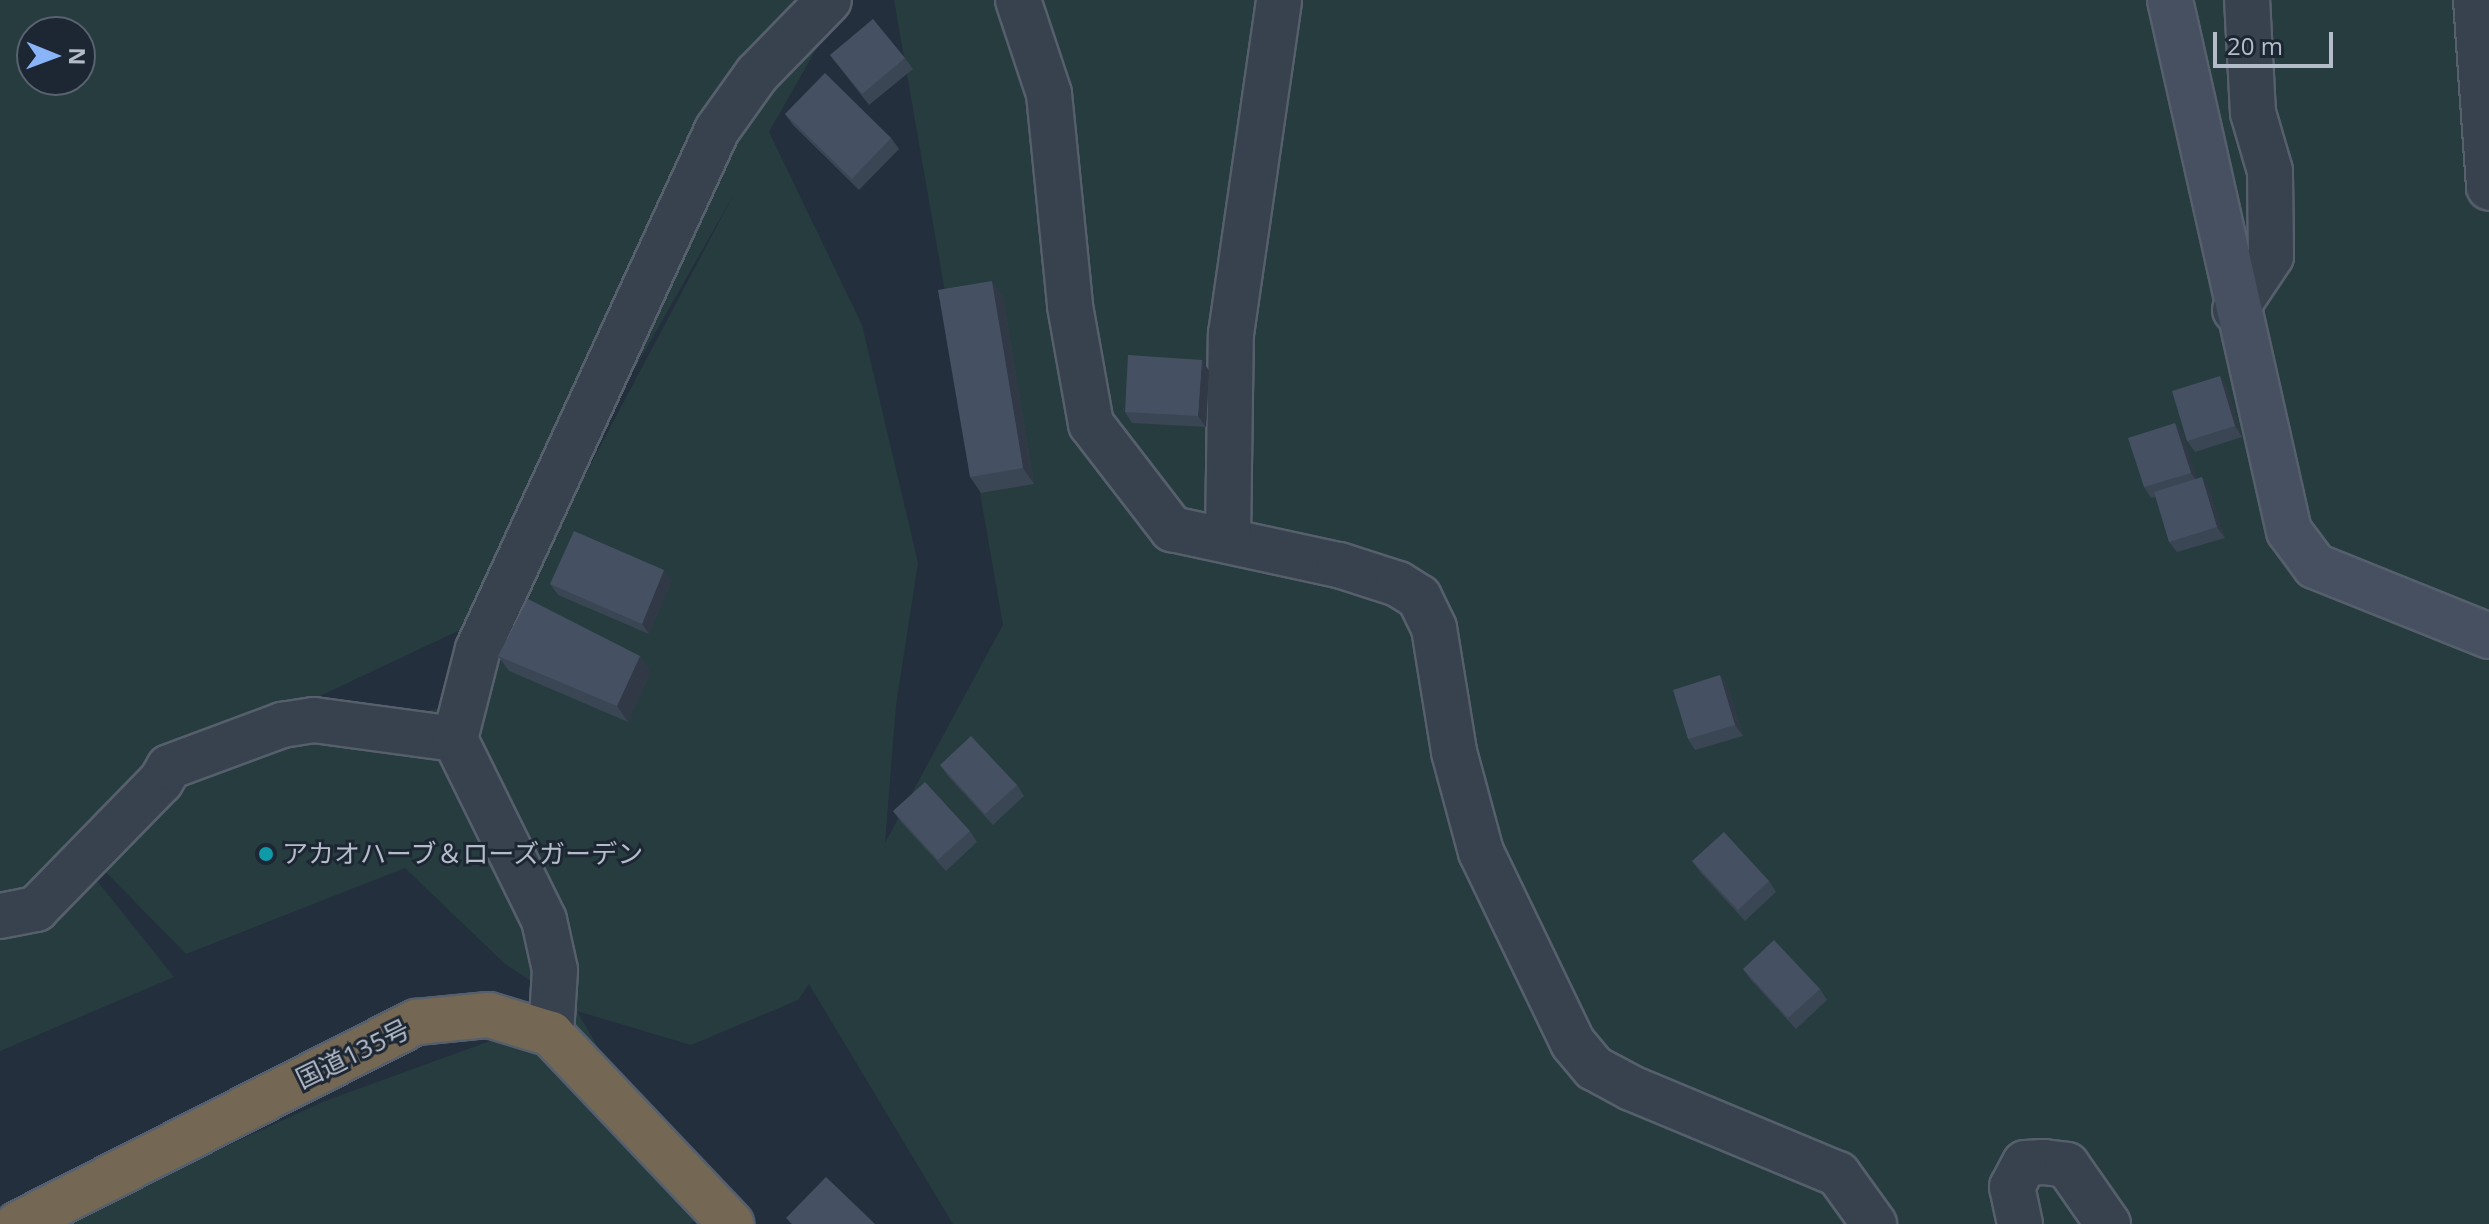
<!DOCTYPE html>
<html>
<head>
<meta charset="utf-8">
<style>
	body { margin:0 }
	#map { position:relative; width:2489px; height:1224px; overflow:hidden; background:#242f3e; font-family:"Open Sans","Noto Sans JP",sans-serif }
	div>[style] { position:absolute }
	.green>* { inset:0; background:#263c3f }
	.roads { filter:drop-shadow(2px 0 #565f6c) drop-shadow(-2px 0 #565f6c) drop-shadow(0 2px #565f6c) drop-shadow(0 -2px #565f6c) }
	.street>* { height:44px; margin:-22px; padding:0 22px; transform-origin:22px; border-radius:22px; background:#38414e }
	.secondary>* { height:44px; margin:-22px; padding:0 22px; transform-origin:22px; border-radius:22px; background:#465061 }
	.highway>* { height:44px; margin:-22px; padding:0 22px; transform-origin:22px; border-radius:22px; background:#746855 }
	.wall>* { inset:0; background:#3b4654 }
	.shaded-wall>* { inset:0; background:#303945 }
	.building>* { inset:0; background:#455162 }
	.dots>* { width:22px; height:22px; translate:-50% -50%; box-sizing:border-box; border:4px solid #1d2633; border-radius:50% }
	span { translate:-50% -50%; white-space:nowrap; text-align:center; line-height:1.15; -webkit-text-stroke:6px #1d2633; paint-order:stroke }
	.poi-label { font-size:26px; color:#b4bcc9 }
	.left { translate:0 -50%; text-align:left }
	.street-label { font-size:26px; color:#b4bcc9 }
	.north { position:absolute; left:16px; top:16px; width:80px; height:80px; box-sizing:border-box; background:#1d2633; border:2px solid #59626f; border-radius:50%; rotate:91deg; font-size:22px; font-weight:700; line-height:32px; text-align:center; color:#b4bcc9 }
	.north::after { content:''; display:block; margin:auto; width:28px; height:36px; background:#8ab4f8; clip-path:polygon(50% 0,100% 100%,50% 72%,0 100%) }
	.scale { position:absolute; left:2213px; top:32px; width:120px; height:36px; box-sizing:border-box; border:4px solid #b4bcc9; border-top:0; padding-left:10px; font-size:24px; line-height:28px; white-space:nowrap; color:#b4bcc9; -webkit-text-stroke:6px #1d2633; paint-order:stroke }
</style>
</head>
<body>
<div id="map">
	<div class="green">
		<div style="clip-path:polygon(evenodd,0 0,844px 0,769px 132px,862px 325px,918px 563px,896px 705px,885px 843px,1003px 625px,894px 0,2489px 0,2489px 1224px,953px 1224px,809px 984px,798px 1000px,691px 1045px,577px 1011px,696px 1219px,690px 1224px,56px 1224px,325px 1101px,575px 1010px,505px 964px,405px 868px,186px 954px,97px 863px,90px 872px,174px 977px,0 1051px,0 0,32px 32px,80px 32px,80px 80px,32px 80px,32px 32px,0 0,734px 194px,464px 703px,173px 765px,496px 613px,734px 194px)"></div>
	</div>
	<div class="roads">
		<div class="street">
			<div style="left:1018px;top:0;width:99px;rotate:71.7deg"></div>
			<div style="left:1049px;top:94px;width:213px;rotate:84.3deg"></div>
			<div style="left:1070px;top:306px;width:120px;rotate:79.9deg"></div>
			<div style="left:1091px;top:424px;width:133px;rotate:52.4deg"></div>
			<div style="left:1172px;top:529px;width:171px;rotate:12.2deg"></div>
			<div style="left:1339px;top:565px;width:62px;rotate:17.9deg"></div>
			<div style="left:1398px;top:584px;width:25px;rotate:32deg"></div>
			<div style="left:1419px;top:597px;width:34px;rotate:64deg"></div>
			<div style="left:1434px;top:628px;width:126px;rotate:80.8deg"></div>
			<div style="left:1454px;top:752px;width:104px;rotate:74.9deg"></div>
			<div style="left:1481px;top:852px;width:212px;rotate:64.3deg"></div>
			<div style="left:1573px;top:1043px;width:33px;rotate:50deg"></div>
			<div style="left:1594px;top:1068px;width:42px;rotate:28.4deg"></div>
			<div style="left:1631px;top:1088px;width:224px;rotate:22.6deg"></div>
			<div style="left:1838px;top:1174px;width:62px;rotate:54.2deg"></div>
			<div style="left:2476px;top:0;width:188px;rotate:86deg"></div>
			<div style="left:2235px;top:310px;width:65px;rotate:-56.3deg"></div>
			<div style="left:2271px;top:256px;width:85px;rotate:-90.7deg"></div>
			<div style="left:2270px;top:171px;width:60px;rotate:-106.3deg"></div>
			<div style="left:2253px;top:113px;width:113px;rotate:-93deg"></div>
			<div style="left:1228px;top:539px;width:205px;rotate:-89.2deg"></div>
			<div style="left:1231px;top:334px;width:337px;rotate:-81.8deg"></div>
			<div style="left:0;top:916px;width:37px;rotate:-11deg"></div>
			<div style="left:36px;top:909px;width:179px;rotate:-45.7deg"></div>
			<div style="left:161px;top:781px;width:16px;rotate:-60deg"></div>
			<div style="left:169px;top:767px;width:121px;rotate:-20.4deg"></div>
			<div style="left:282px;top:725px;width:32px;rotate:-9deg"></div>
			<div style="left:314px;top:720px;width:142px;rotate:7.7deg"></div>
			<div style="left:551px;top:1034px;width:64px;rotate:-86.4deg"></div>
			<div style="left:555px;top:970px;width:51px;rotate:-102.4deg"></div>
			<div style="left:544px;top:920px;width:202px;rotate:-116.2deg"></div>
			<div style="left:455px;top:739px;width:93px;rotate:-75.7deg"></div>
			<div style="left:478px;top:649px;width:571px;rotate:-65.27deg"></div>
			<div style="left:717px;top:130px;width:69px;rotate:-54.5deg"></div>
			<div style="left:757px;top:74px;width:103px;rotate:-45.8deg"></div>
			<div style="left:2020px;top:1224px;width:38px;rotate:-102deg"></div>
			<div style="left:2012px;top:1187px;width:27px;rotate:-62deg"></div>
			<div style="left:2025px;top:1163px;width:19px;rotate:-3deg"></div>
			<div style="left:2044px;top:1162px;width:23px;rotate:7deg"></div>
			<div style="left:2067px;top:1165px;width:72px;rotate:55.2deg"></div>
		</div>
		<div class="secondary">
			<div style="left:2170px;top:0;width:544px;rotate:77.37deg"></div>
			<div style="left:2289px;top:531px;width:44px;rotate:53.4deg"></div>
			<div style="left:2315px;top:566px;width:188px;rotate:21.9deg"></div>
		</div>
		<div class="highway">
			<div style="left:18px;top:1224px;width:447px;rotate:-26.9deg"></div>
			<div style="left:417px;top:1022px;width:72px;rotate:-5.6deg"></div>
			<div style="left:489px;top:1015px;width:65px;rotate:17deg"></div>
			<div style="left:551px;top:1034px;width:262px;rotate:46.5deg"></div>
		</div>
	</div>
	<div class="wall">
		<div style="clip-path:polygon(830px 55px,905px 58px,913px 69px,869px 105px)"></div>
		<div style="clip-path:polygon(785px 114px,891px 138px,899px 149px,859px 190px,793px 125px)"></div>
		<div style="clip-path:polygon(1003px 296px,1034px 484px,981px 493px,970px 477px)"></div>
		<div style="clip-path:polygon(1202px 360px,1209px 371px,1206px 427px,1132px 423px,1125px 412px)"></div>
		<div style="clip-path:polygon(2220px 376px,2227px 387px,2242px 437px,2195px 452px,2187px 441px)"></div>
		<div style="clip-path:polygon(2175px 423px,2183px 434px,2197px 479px,2202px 477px,2209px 488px,2225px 538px,2177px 552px,2169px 542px,2156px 497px,2151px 498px,2144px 487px)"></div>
		<div style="clip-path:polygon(664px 570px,672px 581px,649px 634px,558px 595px,550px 584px)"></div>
		<div style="clip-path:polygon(498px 656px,640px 656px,651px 672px,628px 722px,509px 671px)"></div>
		<div style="clip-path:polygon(1720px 675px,1728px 686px,1743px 736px,1695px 750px,1688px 739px)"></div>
		<div style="clip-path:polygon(940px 765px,1017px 785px,1024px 796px,993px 825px,948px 776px)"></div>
		<div style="clip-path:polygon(893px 811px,970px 831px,977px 842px,946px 871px,901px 822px)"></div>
		<div style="clip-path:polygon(1692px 861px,1769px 881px,1776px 892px,1745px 921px,1700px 872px)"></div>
		<div style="clip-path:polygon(1743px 969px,1820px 989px,1827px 1000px,1796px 1029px,1751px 980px)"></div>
	</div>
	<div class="shaded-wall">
		<div style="clip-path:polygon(992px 281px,1003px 296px,1034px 484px,1023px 468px)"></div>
		<div style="clip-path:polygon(1202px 360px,1209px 371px,1206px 427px,1198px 416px)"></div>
		<div style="clip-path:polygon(2220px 376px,2227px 387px,2242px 437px,2235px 426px)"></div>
		<div style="clip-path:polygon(2175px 423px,2183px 434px,2199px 484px,2191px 473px)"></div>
		<div style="clip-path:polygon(2202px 477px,2209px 488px,2225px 538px,2217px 527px)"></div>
		<div style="clip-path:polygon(664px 570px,672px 581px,649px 634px,642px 624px)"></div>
		<div style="clip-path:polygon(640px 656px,651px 672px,628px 722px,617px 706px)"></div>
		<div style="clip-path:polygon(1720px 675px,1728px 686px,1743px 736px,1735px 725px)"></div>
	</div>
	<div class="building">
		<div style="clip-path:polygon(873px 19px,905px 58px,862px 94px,830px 55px)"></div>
		<div style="clip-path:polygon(825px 73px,891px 138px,852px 179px,785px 114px)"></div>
		<div style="clip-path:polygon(992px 281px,1023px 468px,970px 477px,938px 290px)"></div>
		<div style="clip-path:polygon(1128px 355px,1202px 360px,1198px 416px,1125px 412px)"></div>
		<div style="clip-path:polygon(2220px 376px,2235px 426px,2187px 441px,2172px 391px)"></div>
		<div style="clip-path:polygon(2175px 423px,2191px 473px,2144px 487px,2128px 438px)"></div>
		<div style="clip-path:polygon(2202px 477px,2217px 527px,2169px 542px,2154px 492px)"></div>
		<div style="clip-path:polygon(574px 531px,664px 570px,642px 624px,550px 584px)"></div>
		<div style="clip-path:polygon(528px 599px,640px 656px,617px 706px,498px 656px)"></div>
		<div style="clip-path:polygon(1720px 675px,1735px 725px,1688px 739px,1673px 690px)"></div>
		<div style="clip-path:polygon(971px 736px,1017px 785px,985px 814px,940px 765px)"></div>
		<div style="clip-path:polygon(925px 782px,970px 831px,938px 860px,893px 811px)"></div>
		<div style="clip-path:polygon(1724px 832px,1769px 881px,1738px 910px,1692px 861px)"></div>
		<div style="clip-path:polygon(1774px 940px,1820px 989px,1788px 1018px,1743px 969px)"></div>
		<div style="clip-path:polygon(826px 1177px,875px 1224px,792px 1224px,786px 1218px)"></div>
	</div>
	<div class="dots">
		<div style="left:266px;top:854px;background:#0f9aa8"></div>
	</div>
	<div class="poi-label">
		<span class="left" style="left:282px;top:854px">アカオハーブ＆ローズガーデン</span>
	</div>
	<div class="street-label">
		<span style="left:353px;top:1054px;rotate:-26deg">国道135号</span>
	</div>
	<div class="north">N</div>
	<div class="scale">20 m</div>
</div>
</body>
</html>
